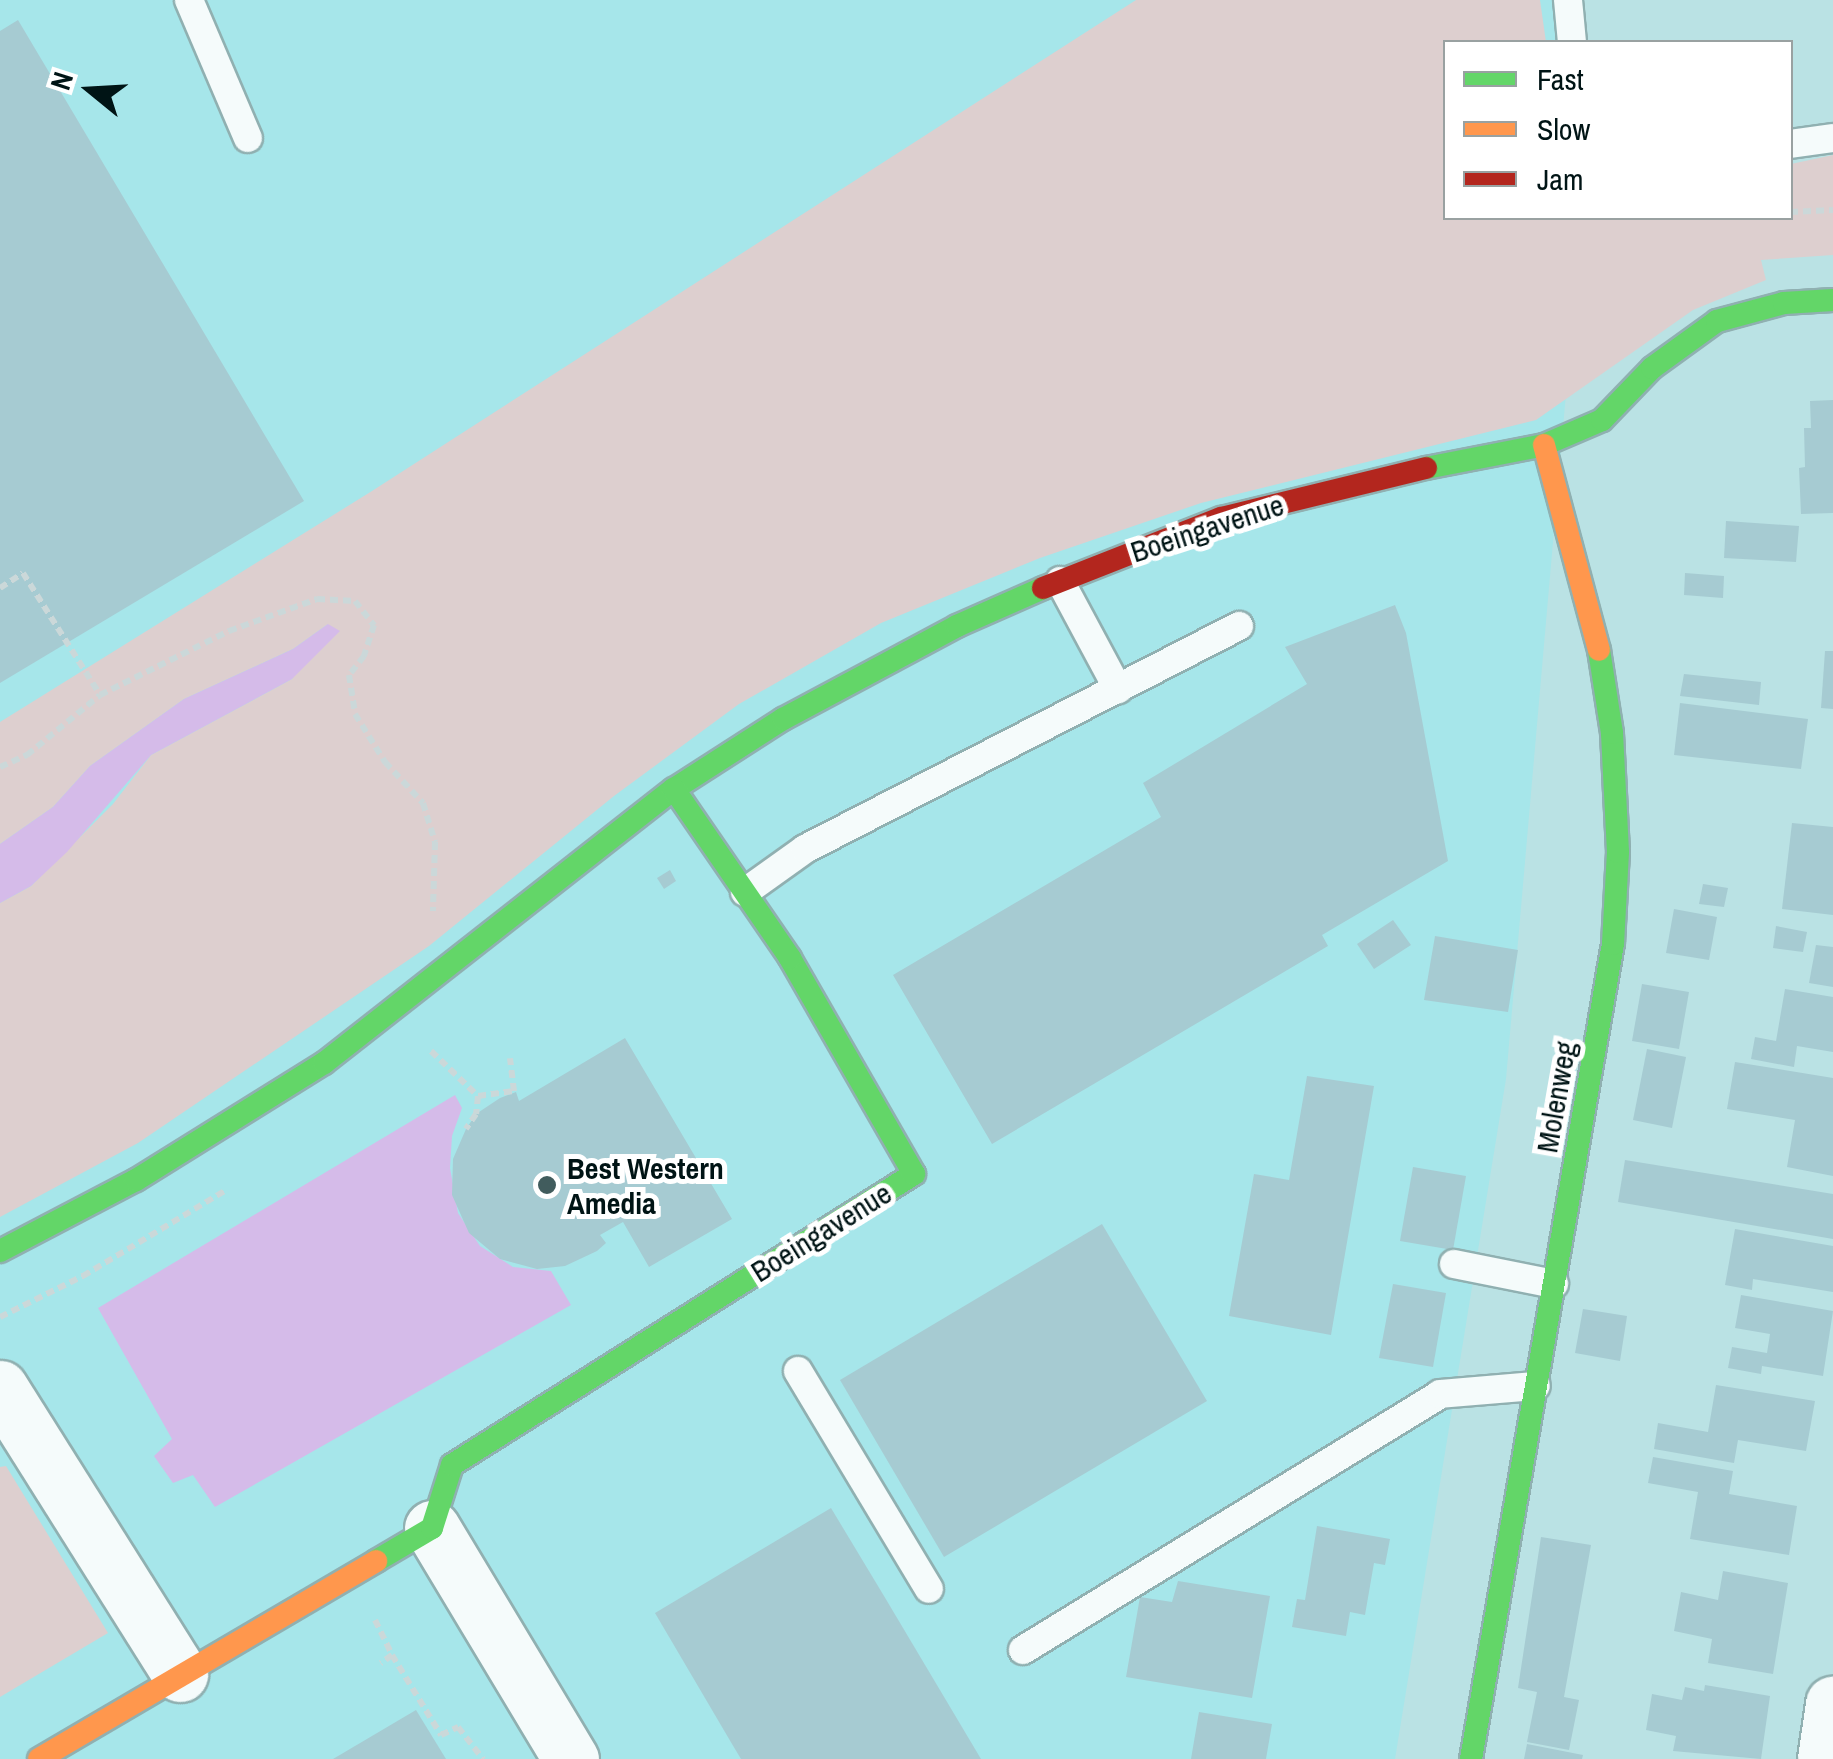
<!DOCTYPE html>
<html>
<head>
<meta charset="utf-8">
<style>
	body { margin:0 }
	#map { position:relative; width:1833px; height:1759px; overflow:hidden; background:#bae2e4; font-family:"Archivo Narrow",sans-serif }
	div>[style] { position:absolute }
	.built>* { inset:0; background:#a6e6ea }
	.green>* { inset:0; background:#ddcfcf }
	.water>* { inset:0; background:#d5bbe9 }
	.building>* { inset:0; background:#a6cbd2 }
	.path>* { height:6px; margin-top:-3px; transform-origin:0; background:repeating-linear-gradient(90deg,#cbd8d9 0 8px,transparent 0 13px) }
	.roads { filter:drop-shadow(2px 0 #90b0b1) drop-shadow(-2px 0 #90b0b1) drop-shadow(0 2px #90b0b1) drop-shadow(0 -2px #90b0b1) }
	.lane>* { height:28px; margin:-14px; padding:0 14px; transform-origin:14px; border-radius:14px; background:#f5fbfb }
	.street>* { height:55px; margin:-27.5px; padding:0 27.5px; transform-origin:27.5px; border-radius:27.5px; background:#f5fbfb }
	.fast>* { height:22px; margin:-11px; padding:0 11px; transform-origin:11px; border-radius:11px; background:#63d668 }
	.slow>* { height:22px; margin:-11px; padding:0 11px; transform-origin:11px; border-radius:11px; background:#ff974d }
	.jam>* { height:22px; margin:-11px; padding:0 11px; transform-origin:11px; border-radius:11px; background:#b3261e }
	.dots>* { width:28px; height:28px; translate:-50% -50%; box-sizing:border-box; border:5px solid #fff; border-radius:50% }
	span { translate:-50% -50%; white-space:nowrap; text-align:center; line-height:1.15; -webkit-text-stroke:10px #fff; paint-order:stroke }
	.street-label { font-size:30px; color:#001415 }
	.poi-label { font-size:30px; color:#001415; font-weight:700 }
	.left { translate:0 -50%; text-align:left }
	.legend { position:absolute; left:1443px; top:40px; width:350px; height:180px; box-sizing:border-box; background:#fff; border:2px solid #99a1a1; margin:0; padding:12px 18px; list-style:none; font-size:30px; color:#001415 }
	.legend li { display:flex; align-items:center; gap:20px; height:50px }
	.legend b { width:50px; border:2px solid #99a1a1 }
	.north { position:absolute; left:40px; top:40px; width:100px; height:100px; -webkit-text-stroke:8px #fff; paint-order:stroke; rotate:288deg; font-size:28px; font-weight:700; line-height:40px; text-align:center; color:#001415 }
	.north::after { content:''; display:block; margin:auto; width:35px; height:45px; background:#001415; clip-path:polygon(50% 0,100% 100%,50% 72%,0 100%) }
</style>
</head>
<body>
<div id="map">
	<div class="built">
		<div style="clip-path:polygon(0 0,1559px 0,1563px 42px,1446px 42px,1446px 218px,1581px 218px,1581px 222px,1506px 1079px,1395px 1759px,0 1759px)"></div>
	</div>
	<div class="green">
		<div style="clip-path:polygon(1136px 0,1540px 0,1546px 42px,1446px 42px,1446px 218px,1790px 218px,1791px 164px,1833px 155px,1833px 255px,1761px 260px,1766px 280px,1693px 310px,1536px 420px,1201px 503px,1040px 558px,881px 623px,739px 704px,614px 796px,429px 946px,138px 1143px,0 1217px,0 903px,31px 886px,113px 804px,151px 755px,292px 679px,328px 624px,293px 649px,184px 699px,90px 766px,53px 807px,0 844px,0 722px,372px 491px)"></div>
		<div style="clip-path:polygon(6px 1466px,108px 1633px,0 1697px,0 1467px)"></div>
	</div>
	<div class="water">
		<div style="clip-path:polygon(328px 624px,340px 631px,292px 679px,151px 755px,67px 852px,31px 886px,0 903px,0 844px,53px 807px,90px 766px,184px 699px,293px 649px)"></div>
		<div style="clip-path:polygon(455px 1095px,462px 1108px,452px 1136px,450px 1168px,458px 1213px,480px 1246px,513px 1267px,551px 1271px,571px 1305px,215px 1507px,193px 1475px,173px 1483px,154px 1456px,172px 1439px,98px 1308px)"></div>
	</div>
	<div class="building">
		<div style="clip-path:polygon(18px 20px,304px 501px,0 683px,0 31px)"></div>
		<div style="clip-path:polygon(1833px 400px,1833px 513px,1801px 514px,1799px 468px,1805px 467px,1804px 428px,1811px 428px,1810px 401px)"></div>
		<div style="clip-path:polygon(1726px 521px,1799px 526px,1796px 562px,1724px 558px)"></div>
		<div style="clip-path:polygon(1685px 573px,1724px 576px,1723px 598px,1684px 595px)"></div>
		<div style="clip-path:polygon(1395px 605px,1406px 633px,1448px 861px,1322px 935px,1328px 946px,992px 1144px,893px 975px,1161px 817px,1143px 783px,1307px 684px,1285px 647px)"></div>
		<div style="clip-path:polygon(1825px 651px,1833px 651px,1833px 709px,1821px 708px)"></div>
		<div style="clip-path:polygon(1684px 674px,1761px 682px,1759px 705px,1680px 696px)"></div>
		<div style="clip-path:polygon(1680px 703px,1808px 719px,1801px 769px,1674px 755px)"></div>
		<div style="clip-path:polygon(1792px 823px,1833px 827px,1833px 915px,1782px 909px)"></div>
		<div style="clip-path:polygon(670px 870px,676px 881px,664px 889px,657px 878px)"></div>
		<div style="clip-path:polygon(1703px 884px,1728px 888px,1724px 907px,1699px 904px)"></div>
		<div style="clip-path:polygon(1674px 909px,1717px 917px,1709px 960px,1666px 953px)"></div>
		<div style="clip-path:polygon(1393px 920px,1411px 945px,1374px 969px,1357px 944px)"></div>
		<div style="clip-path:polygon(1776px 926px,1807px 932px,1803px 952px,1773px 948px)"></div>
		<div style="clip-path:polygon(1435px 936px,1518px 950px,1508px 1012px,1424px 1000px)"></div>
		<div style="clip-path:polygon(1816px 945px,1833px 947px,1833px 987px,1809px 983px)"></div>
		<div style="clip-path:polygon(1642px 984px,1689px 992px,1679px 1049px,1632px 1041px)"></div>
		<div style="clip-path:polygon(1785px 989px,1833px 997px,1833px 1052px,1797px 1046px,1794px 1067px,1751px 1059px,1755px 1037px,1776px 1041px)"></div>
		<div style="clip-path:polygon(625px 1038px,732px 1219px,649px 1267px,623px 1222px,600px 1235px,606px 1243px,597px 1251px,565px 1266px,537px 1269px,500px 1259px,469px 1233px,452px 1195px,453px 1159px,466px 1129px,476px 1114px,500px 1098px,516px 1092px,519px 1101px)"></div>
		<div style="clip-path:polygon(1647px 1049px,1686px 1057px,1672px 1128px,1633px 1120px)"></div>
		<div style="clip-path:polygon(1735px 1062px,1833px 1078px,1833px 1176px,1787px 1167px,1795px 1120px,1727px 1109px)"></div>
		<div style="clip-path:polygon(1307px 1076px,1374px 1086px,1331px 1335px,1229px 1316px,1254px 1174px,1289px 1180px)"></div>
		<div style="clip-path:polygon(1625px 1160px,1833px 1194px,1833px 1239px,1618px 1202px)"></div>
		<div style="clip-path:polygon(1413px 1167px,1466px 1176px,1453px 1250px,1400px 1241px)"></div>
		<div style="clip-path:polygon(1102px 1224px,1207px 1401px,944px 1557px,840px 1380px)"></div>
		<div style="clip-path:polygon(1735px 1229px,1833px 1246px,1833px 1292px,1753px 1279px,1752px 1290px,1725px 1285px)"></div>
		<div style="clip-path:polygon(1393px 1284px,1446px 1293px,1433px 1367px,1379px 1358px)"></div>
		<div style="clip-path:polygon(1741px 1295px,1833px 1311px,1823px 1376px,1762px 1366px,1761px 1374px,1728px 1368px,1732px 1347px,1767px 1353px,1770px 1334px,1735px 1328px)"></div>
		<div style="clip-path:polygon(1583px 1309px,1627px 1316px,1620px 1361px,1575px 1353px)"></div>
		<div style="clip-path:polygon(1716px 1385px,1815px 1401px,1806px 1451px,1738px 1440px,1734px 1463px,1654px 1449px,1658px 1423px,1708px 1432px)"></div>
		<div style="clip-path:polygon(1653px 1457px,1733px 1471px,1729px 1494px,1797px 1506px,1789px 1555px,1690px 1539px,1698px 1492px,1648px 1483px)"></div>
		<div style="clip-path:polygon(831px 1508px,884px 1596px,981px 1759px,741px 1759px,732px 1744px,655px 1613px)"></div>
		<div style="clip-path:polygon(1317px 1526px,1390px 1539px,1385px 1565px,1374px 1563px,1365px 1615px,1350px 1612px,1346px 1636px,1292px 1627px,1297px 1599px,1305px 1600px)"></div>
		<div style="clip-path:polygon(1541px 1537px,1591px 1545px,1564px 1697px,1579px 1700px,1569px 1750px,1527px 1742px,1537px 1692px,1518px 1688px)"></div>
		<div style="clip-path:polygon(1723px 1571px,1788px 1583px,1773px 1674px,1708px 1663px,1712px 1639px,1674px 1631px,1681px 1592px,1718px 1600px)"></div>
		<div style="clip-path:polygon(1178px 1581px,1270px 1596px,1252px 1698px,1126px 1677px,1140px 1597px,1172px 1602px)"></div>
		<div style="clip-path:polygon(1705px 1685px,1770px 1696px,1761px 1759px,1673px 1751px,1676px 1736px,1646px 1730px,1652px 1694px,1682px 1700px,1685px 1687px,1704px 1691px)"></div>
		<div style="clip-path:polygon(416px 1710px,446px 1759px,333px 1759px)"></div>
		<div style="clip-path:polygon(1199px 1712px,1272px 1724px,1266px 1759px,1191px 1759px)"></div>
		<div style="clip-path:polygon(1527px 1744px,1583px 1755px,1582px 1759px,1524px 1759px)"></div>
	</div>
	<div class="path">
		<div style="left:1790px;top:212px;width:43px;rotate:-2.7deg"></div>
		<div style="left:0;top:588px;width:27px;rotate:-33deg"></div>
		<div style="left:23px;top:573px;width:144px;rotate:57.7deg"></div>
		<div style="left:0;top:767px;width:30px;rotate:-24deg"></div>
		<div style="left:27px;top:755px;width:94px;rotate:-39.4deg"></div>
		<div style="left:100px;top:695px;width:144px;rotate:-26.4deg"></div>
		<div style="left:229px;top:631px;width:94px;rotate:-20deg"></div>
		<div style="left:317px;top:599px;width:38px;rotate:3deg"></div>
		<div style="left:355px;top:601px;width:31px;rotate:52deg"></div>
		<div style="left:374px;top:625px;width:33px;rotate:108deg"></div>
		<div style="left:364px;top:656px;width:24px;rotate:128deg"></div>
		<div style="left:349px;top:675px;width:39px;rotate:81deg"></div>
		<div style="left:355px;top:714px;width:57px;rotate:58deg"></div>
		<div style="left:385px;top:762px;width:56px;rotate:47.2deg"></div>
		<div style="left:423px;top:803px;width:41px;rotate:72.9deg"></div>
		<div style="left:435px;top:842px;width:69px;rotate:91.7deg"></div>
		<div style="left:431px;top:1051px;width:65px;rotate:43.8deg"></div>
		<div style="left:478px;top:1096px;width:18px;rotate:96deg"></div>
		<div style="left:476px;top:1114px;width:18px;rotate:124deg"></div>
		<div style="left:478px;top:1096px;width:36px;rotate:-8deg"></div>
		<div style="left:514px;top:1091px;width:33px;rotate:-97deg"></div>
		<div style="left:0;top:1317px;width:93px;rotate:-26.3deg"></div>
		<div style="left:83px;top:1276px;width:167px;rotate:-31deg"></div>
		<div style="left:375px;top:1620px;width:39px;rotate:64deg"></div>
		<div style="left:392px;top:1655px;width:14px;rotate:144deg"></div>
		<div style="left:392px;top:1655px;width:94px;rotate:58.5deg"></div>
		<div style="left:441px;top:1735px;width:19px;rotate:-25deg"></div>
		<div style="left:458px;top:1727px;width:41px;rotate:52deg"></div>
	</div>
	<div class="roads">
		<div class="lane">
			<div style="left:189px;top:0;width:150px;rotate:66.9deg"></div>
			<div style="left:1568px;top:0;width:42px;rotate:84.6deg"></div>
			<div style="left:1790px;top:144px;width:43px;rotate:-7.9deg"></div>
			<div style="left:1060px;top:581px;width:123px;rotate:61.8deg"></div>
			<div style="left:745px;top:892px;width:74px;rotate:-35.6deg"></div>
			<div style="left:805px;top:849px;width:488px;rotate:-27.2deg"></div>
			<div style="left:1454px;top:1264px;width:102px;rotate:11.3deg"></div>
			<div style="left:798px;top:1371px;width:254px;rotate:59deg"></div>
			<div style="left:1023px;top:1650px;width:489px;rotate:-31.5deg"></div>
			<div style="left:1440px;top:1394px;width:96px;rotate:-4.8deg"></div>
		</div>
		<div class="street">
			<div style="left:0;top:1388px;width:338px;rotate:57.8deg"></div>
			<div style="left:432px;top:1528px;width:270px;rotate:59deg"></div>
			<div style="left:1825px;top:1759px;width:56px;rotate:-81.7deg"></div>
		</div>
		<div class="fast">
			<div style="left:1426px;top:468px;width:120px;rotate:-11deg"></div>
			<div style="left:1544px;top:445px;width:63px;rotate:-23.3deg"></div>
			<div style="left:1602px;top:420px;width:72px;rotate:-46.1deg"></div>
			<div style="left:1652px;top:368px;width:80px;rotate:-35.9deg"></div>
			<div style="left:1717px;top:321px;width:69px;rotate:-15deg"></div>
			<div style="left:1784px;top:303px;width:49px;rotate:-3.5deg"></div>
			<div style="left:0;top:1251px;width:153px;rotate:-27.6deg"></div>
			<div style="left:136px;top:1180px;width:221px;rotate:-31.9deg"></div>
			<div style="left:324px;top:1063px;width:444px;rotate:-38.1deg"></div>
			<div style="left:674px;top:789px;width:130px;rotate:-32.7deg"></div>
			<div style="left:783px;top:719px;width:197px;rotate:-28.1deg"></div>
			<div style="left:957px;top:626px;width:94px;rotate:-23.8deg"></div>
			<div style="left:376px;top:1561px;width:65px;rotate:-30.5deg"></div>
			<div style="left:432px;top:1528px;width:66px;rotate:-72.4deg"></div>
			<div style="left:452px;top:1465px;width:546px;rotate:-32.21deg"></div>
			<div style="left:914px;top:1174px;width:249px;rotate:-119.9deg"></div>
			<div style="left:790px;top:958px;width:205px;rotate:-124.5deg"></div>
			<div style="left:1471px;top:1759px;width:827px;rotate:-80.12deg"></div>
			<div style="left:1613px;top:944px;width:92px;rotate:-86.9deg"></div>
			<div style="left:1618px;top:852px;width:119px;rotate:-92.9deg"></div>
			<div style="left:1612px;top:733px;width:84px;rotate:-98.9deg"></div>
		</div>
		<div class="slow">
			<div style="left:1544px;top:445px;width:212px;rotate:75deg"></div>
			<div style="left:39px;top:1759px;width:391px;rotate:-30.4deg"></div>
		</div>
		<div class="jam">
			<div style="left:1043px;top:588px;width:191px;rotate:-21.5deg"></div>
			<div style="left:1221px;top:518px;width:211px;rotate:-13.7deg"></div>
		</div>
	</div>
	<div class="dots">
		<div style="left:547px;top:1185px;background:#415c5d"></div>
	</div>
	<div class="street-label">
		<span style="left:1207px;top:528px;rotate:-18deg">Boeingavenue</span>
		<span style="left:1556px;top:1097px;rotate:-80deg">Molenweg</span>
		<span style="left:821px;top:1232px;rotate:-32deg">Boeingavenue</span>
	</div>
	<div class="poi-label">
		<span class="left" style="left:567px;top:1185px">Best Western<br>Amedia</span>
	</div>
	<ul class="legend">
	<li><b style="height:12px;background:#63d668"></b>Fast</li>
	<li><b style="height:12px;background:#ff974d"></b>Slow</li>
	<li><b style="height:12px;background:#b3261e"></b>Jam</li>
	</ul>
	<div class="north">N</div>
</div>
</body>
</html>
